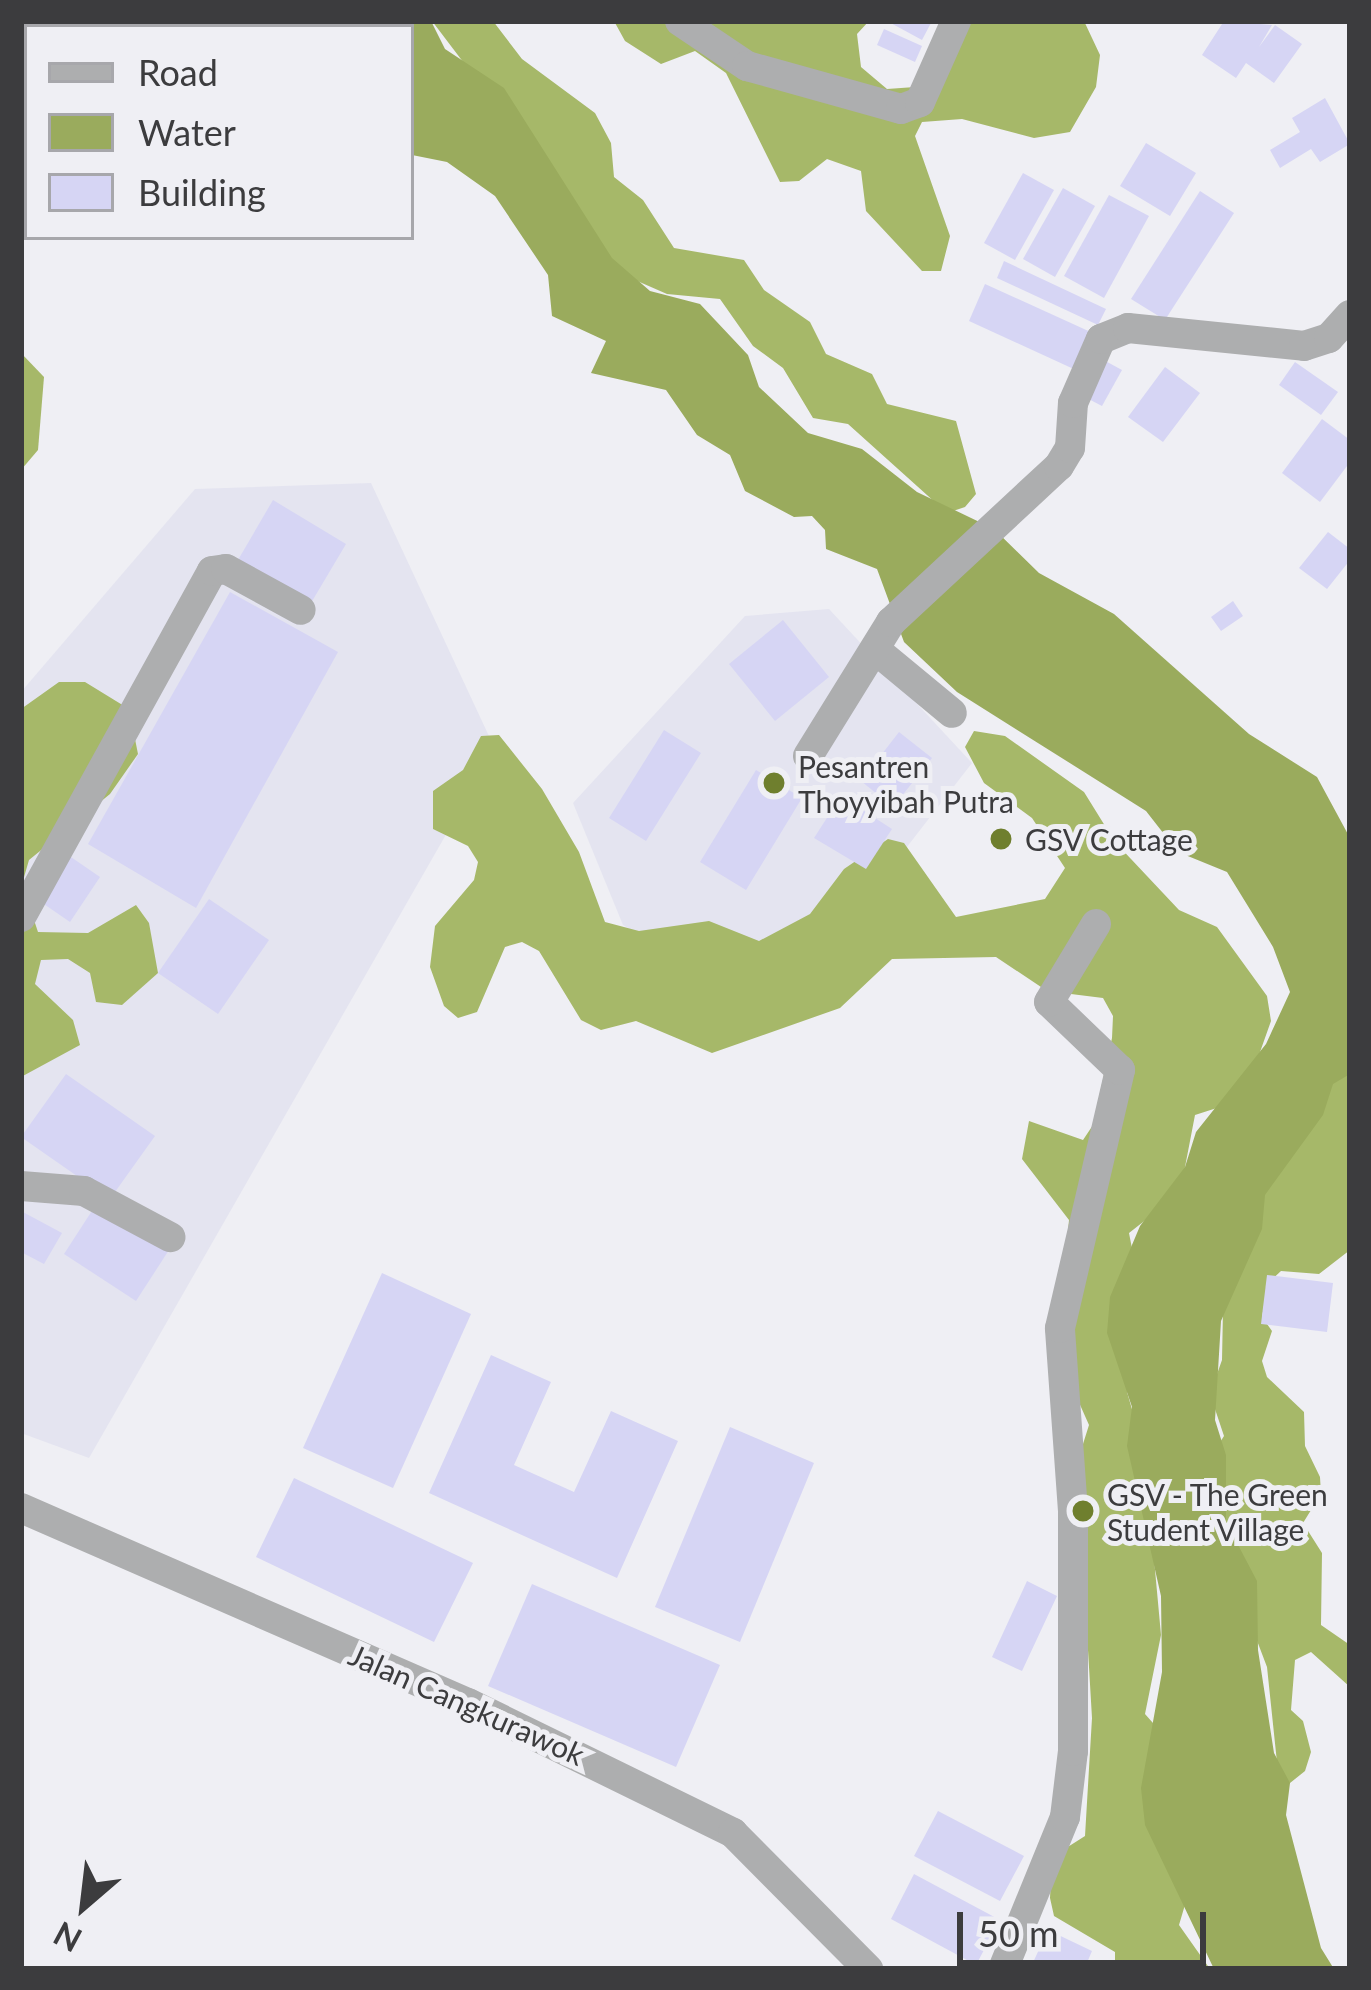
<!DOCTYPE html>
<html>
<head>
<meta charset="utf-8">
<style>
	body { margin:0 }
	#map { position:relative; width:1371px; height:1990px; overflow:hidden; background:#efeff4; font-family:Lato,sans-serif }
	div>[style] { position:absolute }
	.built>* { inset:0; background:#e4e4f0 }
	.forest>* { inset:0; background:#a6b869 }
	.water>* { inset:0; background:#9aab5d }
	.building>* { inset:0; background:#d6d5f4 }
	.minor>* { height:30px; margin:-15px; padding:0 15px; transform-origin:15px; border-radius:15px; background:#adaeaf }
	.tertiary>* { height:30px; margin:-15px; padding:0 15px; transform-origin:15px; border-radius:15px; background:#adaeaf }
	.dots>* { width:33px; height:33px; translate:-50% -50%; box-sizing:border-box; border:6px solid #efeff4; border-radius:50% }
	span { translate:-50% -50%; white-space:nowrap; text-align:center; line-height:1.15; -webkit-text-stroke:10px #efeff4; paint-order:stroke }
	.poi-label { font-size:30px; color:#3c3c3e }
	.left { translate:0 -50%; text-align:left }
	.street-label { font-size:30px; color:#3c3c3e }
	.frame { position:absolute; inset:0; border:24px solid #3c3c3e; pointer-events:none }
	.legend { position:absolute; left:24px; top:24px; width:390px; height:216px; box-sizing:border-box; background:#efeff4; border:3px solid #a7a7ab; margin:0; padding:15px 21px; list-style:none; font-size:36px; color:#3c3c3e }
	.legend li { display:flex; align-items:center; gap:24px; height:60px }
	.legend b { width:60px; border:3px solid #a7a7ab }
	.north { position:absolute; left:24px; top:1846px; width:120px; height:120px; -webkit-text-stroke:9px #efeff4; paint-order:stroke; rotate:208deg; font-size:33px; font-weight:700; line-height:48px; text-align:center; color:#3c3c3e }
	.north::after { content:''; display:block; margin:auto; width:42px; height:54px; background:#3c3c3e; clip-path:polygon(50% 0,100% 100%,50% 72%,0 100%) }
	.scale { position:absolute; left:957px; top:1912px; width:249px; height:54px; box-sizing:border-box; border:6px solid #3c3c3e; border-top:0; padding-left:15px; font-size:36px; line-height:42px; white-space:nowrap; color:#3c3c3e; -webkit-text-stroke:9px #efeff4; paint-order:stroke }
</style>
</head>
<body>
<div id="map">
	<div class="built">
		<div style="clip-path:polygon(371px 483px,495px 749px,89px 1458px,21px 1433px,21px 692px,195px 489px)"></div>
		<div style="clip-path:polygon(829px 609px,972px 763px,872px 892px,707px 977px,623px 925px,573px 803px,745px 616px)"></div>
	</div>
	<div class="forest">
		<div style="clip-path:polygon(432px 21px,493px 21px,522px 59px,595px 113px,611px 143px,614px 177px,643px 200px,674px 248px,744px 260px,764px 290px,810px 322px,826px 354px,872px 374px,887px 404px,956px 421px,976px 494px,965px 507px,947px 513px,848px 424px,813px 418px,783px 368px,753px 346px,720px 299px,667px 294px,603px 266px,580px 216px)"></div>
		<div style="clip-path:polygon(614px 21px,869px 21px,857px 34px,861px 67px,887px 89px,915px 87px,956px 21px,1084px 21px,1100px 55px,1096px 87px,1070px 132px,1034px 138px,962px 119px,922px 122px,915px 136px,950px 236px,941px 271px,922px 271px,866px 211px,861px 171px,827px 159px,799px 181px,780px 182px,726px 73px,695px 51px,661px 64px,625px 41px)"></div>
		<div style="clip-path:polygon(21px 353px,44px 377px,38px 450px,21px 470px)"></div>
		<div style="clip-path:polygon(59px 682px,85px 682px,129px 709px,138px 754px,110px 794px,29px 860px,22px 884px,38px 932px,88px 933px,136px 905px,149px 923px,158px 973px,122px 1005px,96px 1002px,90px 973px,68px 959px,41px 960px,35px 984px,73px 1020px,80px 1045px,21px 1077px,21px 709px)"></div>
		<div style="clip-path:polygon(974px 731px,1005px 736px,1084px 792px,1115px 842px,1179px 910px,1217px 927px,1267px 996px,1271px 1021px,1254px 1069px,1223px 1106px,1195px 1115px,1180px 1193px,1129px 1233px,1136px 1269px,1127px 1392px,1166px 1528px,1154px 1559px,1161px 1635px,1145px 1714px,1168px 1740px,1192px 1881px,1179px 1925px,1210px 1969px,1115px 1969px,1115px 1952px,1054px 1916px,1050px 1898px,1052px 1857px,1085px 1836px,1092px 1718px,1077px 1463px,1089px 1425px,1057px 1353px,1069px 1220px,1022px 1159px,1029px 1121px,1083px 1140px,1093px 1125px,1112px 1038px,1113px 1016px,1103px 998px,1047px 991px,996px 957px,892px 959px,840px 1008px,712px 1053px,636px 1021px,601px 1030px,581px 1020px,539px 951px,522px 942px,505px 947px,477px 1012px,458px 1018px,444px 1006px,430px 967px,435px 926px,474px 880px,478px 862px,468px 846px,433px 829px,433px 791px,463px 770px,481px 736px,499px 735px,542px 789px,579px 852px,605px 922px,639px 931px,709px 921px,759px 941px,810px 914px,844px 869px,888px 839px,904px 843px,956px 917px,1045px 899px,1065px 868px,1032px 818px,984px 783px,965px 747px)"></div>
		<div style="clip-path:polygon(1350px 1068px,1350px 1250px,1319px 1274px,1281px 1271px,1268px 1283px,1262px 1317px,1272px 1331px,1262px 1361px,1267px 1377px,1304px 1412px,1305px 1446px,1320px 1477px,1321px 1494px,1303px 1523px,1322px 1553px,1321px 1625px,1350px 1645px,1350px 1687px,1311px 1652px,1295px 1660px,1291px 1710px,1303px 1721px,1311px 1752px,1305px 1771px,1280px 1791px,1267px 1667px,1215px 1530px,1213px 1453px,1224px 1436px,1210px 1394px,1222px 1360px,1224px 1261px,1302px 1101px)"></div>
	</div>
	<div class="water">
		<div style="clip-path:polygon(353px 21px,431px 21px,445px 49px,504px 88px,612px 258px,650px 291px,700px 304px,748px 355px,759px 387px,808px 433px,862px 449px,917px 492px,994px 529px,1039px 573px,1114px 614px,1249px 734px,1317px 777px,1350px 838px,1350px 1074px,1333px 1084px,1323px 1115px,1265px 1195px,1262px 1229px,1221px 1321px,1215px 1420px,1226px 1455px,1226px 1522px,1257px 1581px,1258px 1650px,1274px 1753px,1290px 1783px,1286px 1815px,1321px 1948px,1334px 1969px,1214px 1969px,1145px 1825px,1141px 1788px,1162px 1672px,1161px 1596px,1127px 1446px,1132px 1407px,1107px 1333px,1110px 1297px,1140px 1226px,1185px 1167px,1196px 1132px,1266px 1044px,1290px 992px,1273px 947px,1227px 872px,1178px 852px,1146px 811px,957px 692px,904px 642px,877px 569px,826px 549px,825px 530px,812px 516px,794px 517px,745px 491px,730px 455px,697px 435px,666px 390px,591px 373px,606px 341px,552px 316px,548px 275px,495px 196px,447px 162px,412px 155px,411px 27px)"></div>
	</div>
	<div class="building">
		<div style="clip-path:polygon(887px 21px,932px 21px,922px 40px)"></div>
		<div style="clip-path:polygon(1224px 21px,1272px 25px,1259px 47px,1275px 25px,1302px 44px,1274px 83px,1246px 63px,1236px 78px,1202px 55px)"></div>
		<div style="clip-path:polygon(884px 29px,922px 46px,915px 62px,877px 45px)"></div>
		<div style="clip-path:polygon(1325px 98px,1350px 144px,1320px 162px,1311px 149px,1280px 168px,1270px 150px,1300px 132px,1292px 118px)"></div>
		<div style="clip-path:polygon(1146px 143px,1196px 173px,1170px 216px,1120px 186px)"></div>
		<div style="clip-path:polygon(1023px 173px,1054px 190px,1015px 260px,984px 243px)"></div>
		<div style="clip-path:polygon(1063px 188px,1095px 206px,1055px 277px,1023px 259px)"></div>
		<div style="clip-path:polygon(1200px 191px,1234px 213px,1165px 320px,1131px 299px)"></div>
		<div style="clip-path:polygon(1109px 195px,1149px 216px,1104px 298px,1064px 276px)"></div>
		<div style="clip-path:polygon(1004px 261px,1106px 309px,1098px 325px,997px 278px)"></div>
		<div style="clip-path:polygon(985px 284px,1095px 334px,1078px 371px,969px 321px)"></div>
		<div style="clip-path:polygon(1098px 357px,1122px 370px,1102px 406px,1079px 394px)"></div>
		<div style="clip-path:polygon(1295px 362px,1338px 392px,1321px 415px,1279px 385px)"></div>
		<div style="clip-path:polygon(1165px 367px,1200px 393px,1163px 442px,1128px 417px)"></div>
		<div style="clip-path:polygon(1322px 419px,1350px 440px,1350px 462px,1320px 502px,1282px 473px)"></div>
		<div style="clip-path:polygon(273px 500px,346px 544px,311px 603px,238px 560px)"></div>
		<div style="clip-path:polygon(1328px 532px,1350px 549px,1350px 560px,1327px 589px,1299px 568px)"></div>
		<div style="clip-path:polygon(230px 592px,338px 652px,196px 908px,88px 844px)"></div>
		<div style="clip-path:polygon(1233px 601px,1243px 616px,1221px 631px,1211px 617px)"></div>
		<div style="clip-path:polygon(783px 620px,829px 677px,775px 721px,729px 664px)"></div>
		<div style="clip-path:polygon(664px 730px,701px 753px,646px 841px,609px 818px)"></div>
		<div style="clip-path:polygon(899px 732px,932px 758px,893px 807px,861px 781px)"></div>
		<div style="clip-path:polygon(756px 770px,802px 798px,746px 890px,700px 862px)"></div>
		<div style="clip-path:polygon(841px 796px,892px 829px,866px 869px,814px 838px)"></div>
		<div style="clip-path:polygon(68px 855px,100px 877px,70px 922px,38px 900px)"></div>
		<div style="clip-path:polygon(209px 899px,269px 940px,218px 1014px,158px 973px)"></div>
		<div style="clip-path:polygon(66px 1074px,155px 1136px,110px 1199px,21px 1137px)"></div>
		<div style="clip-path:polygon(97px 1203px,169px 1250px,136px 1301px,64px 1254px)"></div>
		<div style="clip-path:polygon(21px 1211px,62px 1233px,44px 1264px,21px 1252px)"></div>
		<div style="clip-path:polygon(382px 1273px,471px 1314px,393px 1488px,303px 1448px)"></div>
		<div style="clip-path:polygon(1267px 1275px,1333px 1283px,1327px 1332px,1261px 1324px)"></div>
		<div style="clip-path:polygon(491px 1355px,551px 1382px,514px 1465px,574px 1492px,611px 1411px,678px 1441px,617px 1578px,429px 1493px)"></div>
		<div style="clip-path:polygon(730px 1427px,814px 1463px,740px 1642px,655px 1607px)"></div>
		<div style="clip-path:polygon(294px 1478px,473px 1563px,434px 1642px,256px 1557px)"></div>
		<div style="clip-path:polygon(1027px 1581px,1057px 1596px,1022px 1671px,992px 1657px)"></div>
		<div style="clip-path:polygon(532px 1584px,720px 1665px,676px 1767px,488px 1686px)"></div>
		<div style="clip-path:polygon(938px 1811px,1024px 1856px,1000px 1901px,914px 1856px)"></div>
		<div style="clip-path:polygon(914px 1874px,1000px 1920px,976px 1965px,891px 1919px)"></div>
		<div style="clip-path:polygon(1048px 1930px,1092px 1951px,1086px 1965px,1094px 1969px,1030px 1969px)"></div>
	</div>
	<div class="minor">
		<div style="left:680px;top:21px;width:81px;rotate:33.9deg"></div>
		<div style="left:747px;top:66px;width:160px;rotate:15.6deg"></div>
		<div style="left:901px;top:109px;width:20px;rotate:-20deg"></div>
		<div style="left:920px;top:102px;width:89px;rotate:-66deg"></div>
		<div style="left:877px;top:651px;width:97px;rotate:39.6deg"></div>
		<div style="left:808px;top:756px;width:158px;rotate:-58.2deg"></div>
		<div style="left:891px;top:622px;width:229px;rotate:-42.9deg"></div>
		<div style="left:1059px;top:466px;width:21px;rotate:-59deg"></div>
		<div style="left:1070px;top:448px;width:45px;rotate:-86.2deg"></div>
		<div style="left:1073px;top:403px;width:70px;rotate:-66.4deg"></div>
		<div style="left:1101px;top:339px;width:29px;rotate:-22deg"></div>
		<div style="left:1128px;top:328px;width:177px;rotate:5.8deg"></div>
		<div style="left:1304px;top:346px;width:26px;rotate:-18deg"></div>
		<div style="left:1329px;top:338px;width:31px;rotate:-48deg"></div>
		<div style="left:21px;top:917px;width:395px;rotate:-61.1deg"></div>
		<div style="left:212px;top:571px;width:14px;rotate:-8deg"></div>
		<div style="left:226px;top:569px;width:85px;rotate:28.7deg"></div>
		<div style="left:21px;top:1186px;width:63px;rotate:4.5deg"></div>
		<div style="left:84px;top:1191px;width:98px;rotate:28.1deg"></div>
		<div style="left:1003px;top:1969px;width:164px;rotate:-67.8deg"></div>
		<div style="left:1065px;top:1817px;width:66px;rotate:-83.1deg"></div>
		<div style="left:1073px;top:1751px;width:240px;rotate:-90deg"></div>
		<div style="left:1073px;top:1511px;width:183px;rotate:-94.1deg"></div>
		<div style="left:1060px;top:1328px;width:265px;rotate:-76.9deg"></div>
		<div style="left:1120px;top:1070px;width:98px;rotate:-136.2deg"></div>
		<div style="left:1049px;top:1002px;width:91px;rotate:-58.9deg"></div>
	</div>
	<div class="tertiary">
		<div style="left:21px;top:1508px;width:488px;rotate:23.6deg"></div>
		<div style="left:468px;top:1703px;width:295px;rotate:26.1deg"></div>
		<div style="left:733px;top:1833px;width:192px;rotate:45.2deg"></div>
	</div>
	<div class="dots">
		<div style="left:774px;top:783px;background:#6f7f2e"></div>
		<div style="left:1001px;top:839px;background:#6f7f2e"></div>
		<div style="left:1083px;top:1511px;background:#6f7f2e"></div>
	</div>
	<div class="poi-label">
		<span class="left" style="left:798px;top:783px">Pesantren<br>Thoyyibah Putra</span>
		<span class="left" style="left:1025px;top:839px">GSV Cottage</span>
		<span class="left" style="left:1107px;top:1511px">GSV - The Green<br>Student Village</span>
	</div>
	<div class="street-label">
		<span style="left:467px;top:1704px;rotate:24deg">Jalan Cangkurawok</span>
	</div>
	<div class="frame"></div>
	<ul class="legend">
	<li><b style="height:15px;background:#adaeaf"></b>Road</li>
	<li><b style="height:33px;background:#9aab5d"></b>Water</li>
	<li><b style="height:33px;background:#d6d5f4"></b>Building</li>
	</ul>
	<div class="north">N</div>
	<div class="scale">50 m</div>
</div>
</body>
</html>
